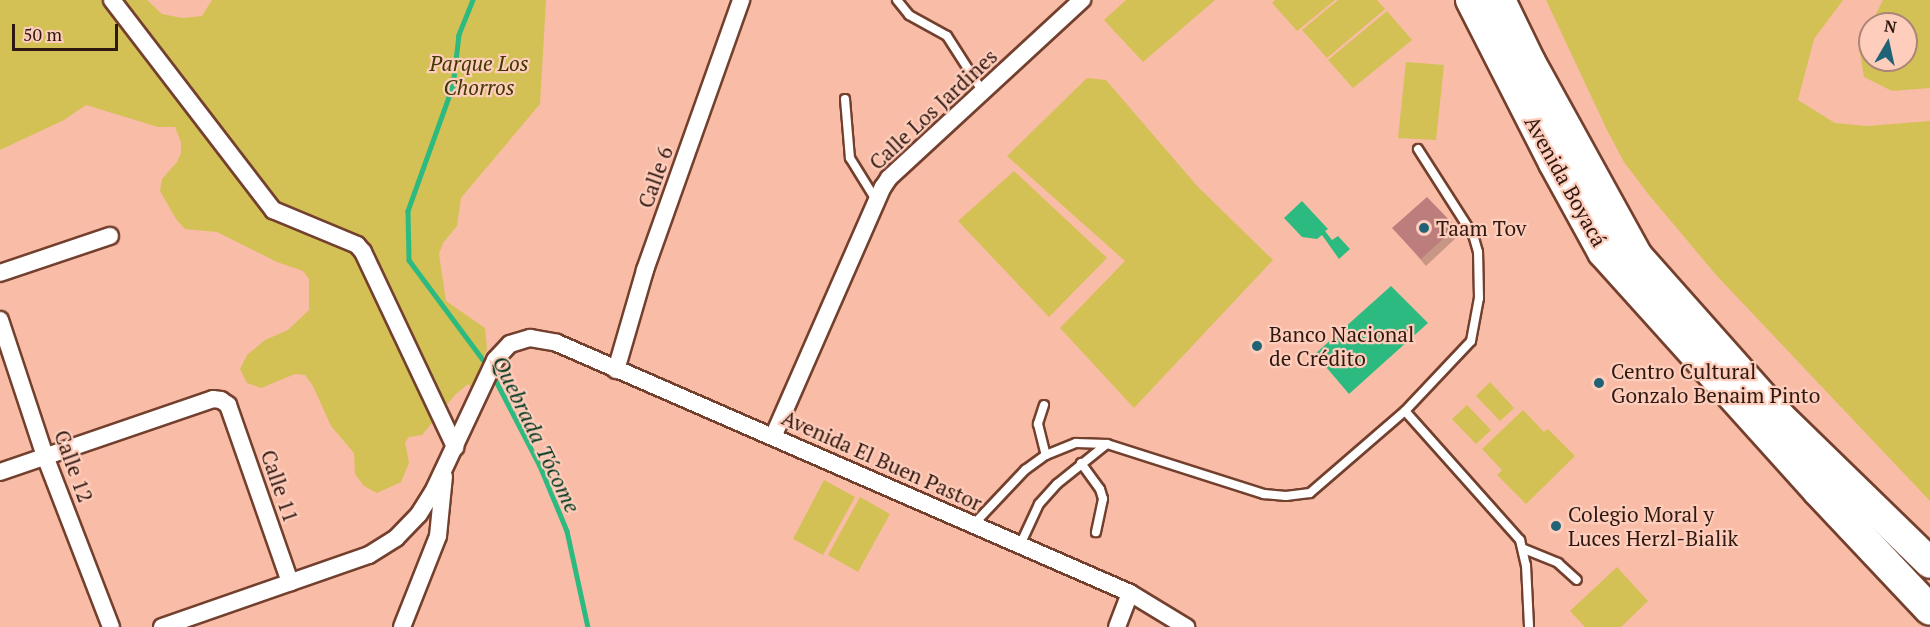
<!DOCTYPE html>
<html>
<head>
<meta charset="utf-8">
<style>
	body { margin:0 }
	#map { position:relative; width:1930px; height:627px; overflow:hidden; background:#f9bca7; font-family:"PT Serif",serif }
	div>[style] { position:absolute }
	.green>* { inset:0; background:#d3c156 }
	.water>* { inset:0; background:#2dba80 }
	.shadow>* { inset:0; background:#0003 }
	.stream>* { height:4.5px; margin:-2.25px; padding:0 2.25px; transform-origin:2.25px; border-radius:2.25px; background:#2dba80 }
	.building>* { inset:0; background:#bb7e7d }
	.roads { filter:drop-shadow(2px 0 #73402e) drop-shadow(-2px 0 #73402e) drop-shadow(0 2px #73402e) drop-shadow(0 -2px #73402e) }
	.lane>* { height:8px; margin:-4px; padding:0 4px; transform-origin:4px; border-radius:4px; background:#fff }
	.street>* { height:16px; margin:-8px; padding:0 8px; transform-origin:8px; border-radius:8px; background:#fff }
	.highway>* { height:30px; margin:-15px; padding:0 15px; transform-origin:15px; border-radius:15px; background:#fff }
	.dots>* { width:16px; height:16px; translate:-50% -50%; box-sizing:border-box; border:3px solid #fecdbb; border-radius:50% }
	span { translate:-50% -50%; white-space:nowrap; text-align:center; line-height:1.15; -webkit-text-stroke:4.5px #fecdbb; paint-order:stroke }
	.park-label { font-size:21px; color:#403800; font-style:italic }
	.street-label { font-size:21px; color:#2e1810 }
	.poi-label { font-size:21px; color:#2e1810 }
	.left { translate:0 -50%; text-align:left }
	.water-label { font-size:22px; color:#003821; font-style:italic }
	.north { position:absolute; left:1858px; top:12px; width:60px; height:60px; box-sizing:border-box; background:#fecdbb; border:2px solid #ab8577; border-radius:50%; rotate:9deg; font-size:16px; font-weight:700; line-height:24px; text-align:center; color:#2e1810 }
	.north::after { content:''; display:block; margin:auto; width:21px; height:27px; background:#206376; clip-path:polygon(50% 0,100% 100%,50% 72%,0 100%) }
	.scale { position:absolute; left:12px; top:24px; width:106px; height:27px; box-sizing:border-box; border:3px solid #2e1810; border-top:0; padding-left:8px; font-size:18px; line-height:21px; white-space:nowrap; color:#2e1810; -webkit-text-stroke:4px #fecdbb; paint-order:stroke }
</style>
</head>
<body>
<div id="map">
	<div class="green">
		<div style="clip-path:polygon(0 0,147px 0,162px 14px,182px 18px,202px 16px,212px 0,546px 0,540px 104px,461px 198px,457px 226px,443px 243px,439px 254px,446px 301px,485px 328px,487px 349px,472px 388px,468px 384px,455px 395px,422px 435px,409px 437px,405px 442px,409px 463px,401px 482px,377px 493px,364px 486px,355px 474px,354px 453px,331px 426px,313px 386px,305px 375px,295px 374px,261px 388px,247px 383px,240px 369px,247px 355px,265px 340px,288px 330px,309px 310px,309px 279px,303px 271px,277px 262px,217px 232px,185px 229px,176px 219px,160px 191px,162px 179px,177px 162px,181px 153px,181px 142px,175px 127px,158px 127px,86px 105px,64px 120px,0 150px)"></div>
		<div style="clip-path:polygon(1126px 0,1215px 0,1143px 62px,1104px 20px)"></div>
		<div style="clip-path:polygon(1275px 0,1335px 0,1297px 31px,1272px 3px)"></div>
		<div style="clip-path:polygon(1338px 0,1377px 0,1385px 9px,1327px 58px,1302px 30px)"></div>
		<div style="clip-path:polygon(1546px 0,1843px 0,1814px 39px,1798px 100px,1835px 123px,1867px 126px,1930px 121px,1930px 501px,1717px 276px,1649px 195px,1624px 162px,1607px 130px)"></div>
		<div style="clip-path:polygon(1883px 0,1930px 0,1930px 88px,1892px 91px,1864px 77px,1859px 48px,1870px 26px,1870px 60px,1906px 60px,1906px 24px,1871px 24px)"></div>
		<div style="clip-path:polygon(1387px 11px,1412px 40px,1353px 88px,1328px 60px)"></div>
		<div style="clip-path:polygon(1406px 62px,1444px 65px,1436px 140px,1398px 138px)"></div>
		<div style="clip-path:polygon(1087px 78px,1106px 80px,1198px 187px,1273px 260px,1134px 408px,1060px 328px,1125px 261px,1007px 156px)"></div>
		<div style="clip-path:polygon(1014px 171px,1107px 258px,1049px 317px,958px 221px)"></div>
		<div style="clip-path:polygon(1490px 382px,1514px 408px,1500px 421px,1476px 396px)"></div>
		<div style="clip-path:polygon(1467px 405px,1491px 430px,1476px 444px,1452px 419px)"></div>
		<div style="clip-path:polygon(1523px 410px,1544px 432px,1548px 429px,1575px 456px,1526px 504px,1497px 475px,1502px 470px,1482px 449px)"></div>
		<div style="clip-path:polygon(824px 480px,855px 497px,823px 555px,793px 539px)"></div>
		<div style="clip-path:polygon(860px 497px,890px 514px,858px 572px,828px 555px)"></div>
		<div style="clip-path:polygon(1617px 567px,1648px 601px,1621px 627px,1585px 627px,1570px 611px)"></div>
	</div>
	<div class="water">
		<div style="clip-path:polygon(1302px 201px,1328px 229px,1325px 231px,1332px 240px,1338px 236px,1350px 249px,1339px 259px,1322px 235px,1317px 239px,1302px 237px,1284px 218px)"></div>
		<div style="clip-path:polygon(1391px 286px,1428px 323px,1349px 394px,1315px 354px)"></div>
	</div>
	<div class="shadow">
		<div style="clip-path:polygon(1455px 228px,1459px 235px,1426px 266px,1394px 229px)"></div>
	</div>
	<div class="stream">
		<div style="left:473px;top:0;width:38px;rotate:112deg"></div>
		<div style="left:459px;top:35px;width:51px;rotate:96.7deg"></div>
		<div style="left:453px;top:86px;width:133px;rotate:109.8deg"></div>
		<div style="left:408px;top:211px;width:49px;rotate:88.8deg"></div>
		<div style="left:409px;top:260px;width:131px;rotate:53.4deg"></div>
		<div style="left:493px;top:375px;width:102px;rotate:62.7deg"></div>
		<div style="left:540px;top:466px;width:70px;rotate:67.4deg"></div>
		<div style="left:567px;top:531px;width:98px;rotate:77.7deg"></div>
	</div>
	<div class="building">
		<div style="clip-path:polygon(1427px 197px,1456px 227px,1421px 259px,1392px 228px)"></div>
	</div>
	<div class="roads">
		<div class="lane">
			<div style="left:897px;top:0;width:19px;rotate:51deg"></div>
			<div style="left:909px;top:15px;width:43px;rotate:28.9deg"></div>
			<div style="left:947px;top:36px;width:67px;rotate:57.3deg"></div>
			<div style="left:845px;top:99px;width:59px;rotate:85.2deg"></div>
			<div style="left:850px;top:158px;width:49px;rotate:58.2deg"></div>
			<div style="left:1044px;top:405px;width:20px;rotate:108deg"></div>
			<div style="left:1038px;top:424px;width:32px;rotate:76deg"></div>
			<div style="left:1405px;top:411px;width:173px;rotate:48.3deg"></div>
			<div style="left:1520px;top:540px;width:26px;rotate:77deg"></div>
			<div style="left:1526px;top:565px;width:62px;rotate:87.2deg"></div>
			<div style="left:1081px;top:463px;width:32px;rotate:54deg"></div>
			<div style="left:1100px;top:489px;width:10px;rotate:73deg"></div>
			<div style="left:1103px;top:499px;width:34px;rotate:102deg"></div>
			<div style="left:973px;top:525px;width:76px;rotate:-46.6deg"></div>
			<div style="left:1025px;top:470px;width:26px;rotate:-36deg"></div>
			<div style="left:1046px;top:455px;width:32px;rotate:-22deg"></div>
			<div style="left:1076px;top:443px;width:31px;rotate:2deg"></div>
			<div style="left:1107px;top:444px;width:165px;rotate:17.7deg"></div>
			<div style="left:1264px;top:494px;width:22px;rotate:5deg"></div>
			<div style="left:1286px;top:496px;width:24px;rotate:-7deg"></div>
			<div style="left:1310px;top:493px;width:125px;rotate:-40.8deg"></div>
			<div style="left:1405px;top:411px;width:96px;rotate:-46.7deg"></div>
			<div style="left:1471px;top:341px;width:44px;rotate:-79.5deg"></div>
			<div style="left:1479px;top:298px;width:46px;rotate:-91.2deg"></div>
			<div style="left:1478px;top:252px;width:18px;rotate:-106deg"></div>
			<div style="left:1473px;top:235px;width:102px;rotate:-122.6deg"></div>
			<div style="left:1020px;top:545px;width:45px;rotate:-65.1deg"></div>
			<div style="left:1039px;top:504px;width:27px;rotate:-48deg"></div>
			<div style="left:1057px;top:484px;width:64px;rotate:-38.7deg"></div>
			<div style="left:1524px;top:549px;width:37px;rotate:22deg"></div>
			<div style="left:1558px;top:563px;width:25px;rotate:42deg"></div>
		</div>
		<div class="street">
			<div style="left:112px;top:0;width:265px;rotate:52.5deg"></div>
			<div style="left:273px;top:210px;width:91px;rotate:22.6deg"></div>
			<div style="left:357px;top:245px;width:9px;rotate:49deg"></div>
			<div style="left:363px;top:252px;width:216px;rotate:64.7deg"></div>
			<div style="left:0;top:273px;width:116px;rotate:-18.6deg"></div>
			<div style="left:0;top:320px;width:143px;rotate:71.7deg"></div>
			<div style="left:45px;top:456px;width:183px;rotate:68.9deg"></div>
			<div style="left:616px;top:370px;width:104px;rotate:-73.8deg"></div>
			<div style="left:645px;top:270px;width:287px;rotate:-70.4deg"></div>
			<div style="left:773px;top:437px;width:273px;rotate:-66.3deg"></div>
			<div style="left:883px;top:187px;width:11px;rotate:-56deg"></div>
			<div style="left:889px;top:178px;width:263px;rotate:-42.7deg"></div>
			<div style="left:0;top:472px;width:225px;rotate:-18.9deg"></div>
			<div style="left:213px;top:399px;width:8px;rotate:7deg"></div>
			<div style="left:221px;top:400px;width:9px;rotate:36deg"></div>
			<div style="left:228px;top:405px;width:188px;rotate:70.7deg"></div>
			<div style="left:162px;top:627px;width:219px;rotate:-19.2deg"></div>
			<div style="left:369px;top:555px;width:32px;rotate:-32deg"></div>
			<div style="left:396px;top:538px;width:33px;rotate:-46deg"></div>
			<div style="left:419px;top:514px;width:26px;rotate:-58deg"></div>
			<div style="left:433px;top:492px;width:146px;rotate:-64.8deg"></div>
			<div style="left:495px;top:360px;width:22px;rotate:-47deg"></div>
			<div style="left:510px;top:344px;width:21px;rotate:-17deg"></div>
			<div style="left:530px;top:338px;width:27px;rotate:10deg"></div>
			<div style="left:557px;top:343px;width:625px;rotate:23.57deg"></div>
			<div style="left:1130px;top:593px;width:66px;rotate:31.3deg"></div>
			<div style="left:402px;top:627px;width:98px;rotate:-68.4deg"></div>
			<div style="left:438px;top:536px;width:60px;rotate:-84.3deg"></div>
			<div style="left:1117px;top:627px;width:36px;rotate:-69deg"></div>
		</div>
		<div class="highway">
			<div style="left:1471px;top:0;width:183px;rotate:63deg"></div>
			<div style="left:1554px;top:163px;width:102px;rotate:61.2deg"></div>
			<div style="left:1603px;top:252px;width:321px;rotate:48deg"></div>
			<div style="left:1818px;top:491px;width:163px;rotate:46.7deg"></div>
			<div style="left:1500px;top:0;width:69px;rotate:64.2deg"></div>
			<div style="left:1530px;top:62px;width:222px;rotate:61.1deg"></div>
			<div style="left:1637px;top:256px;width:213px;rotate:48.4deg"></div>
			<div style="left:1778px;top:415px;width:212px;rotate:44.2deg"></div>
		</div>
	</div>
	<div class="dots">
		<div style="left:1424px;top:228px;background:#206376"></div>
		<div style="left:1257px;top:346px;background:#206376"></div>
		<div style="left:1599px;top:383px;background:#206376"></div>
		<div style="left:1556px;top:526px;background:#206376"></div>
	</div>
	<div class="park-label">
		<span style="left:479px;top:75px">Parque Los<br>Chorros</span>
	</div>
	<div class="street-label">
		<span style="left:933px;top:109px;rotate:-43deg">Calle Los Jardines</span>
		<span style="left:655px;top:177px;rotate:-70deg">Calle 6</span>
		<span style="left:1566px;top:181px;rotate:61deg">Avenida Boyacá</span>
		<span style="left:882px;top:460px;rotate:24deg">Avenida El Buen Pastor</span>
		<span style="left:74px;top:466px;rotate:70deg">Calle 12</span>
		<span style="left:280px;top:486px;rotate:71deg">Calle 11</span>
	</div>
	<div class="poi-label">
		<span class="left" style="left:1436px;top:228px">Taam Tov</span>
		<span class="left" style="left:1269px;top:346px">Banco Nacional<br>de Crédito</span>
		<span class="left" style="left:1611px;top:383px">Centro Cultural<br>Gonzalo Benaim Pinto</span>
		<span class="left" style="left:1568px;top:526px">Colegio Moral y<br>Luces Herzl-Bialik</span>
	</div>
	<div class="water-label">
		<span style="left:537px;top:434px;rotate:64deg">Quebrada Tócome</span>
	</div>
	<div class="north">N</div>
	<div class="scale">50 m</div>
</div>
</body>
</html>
